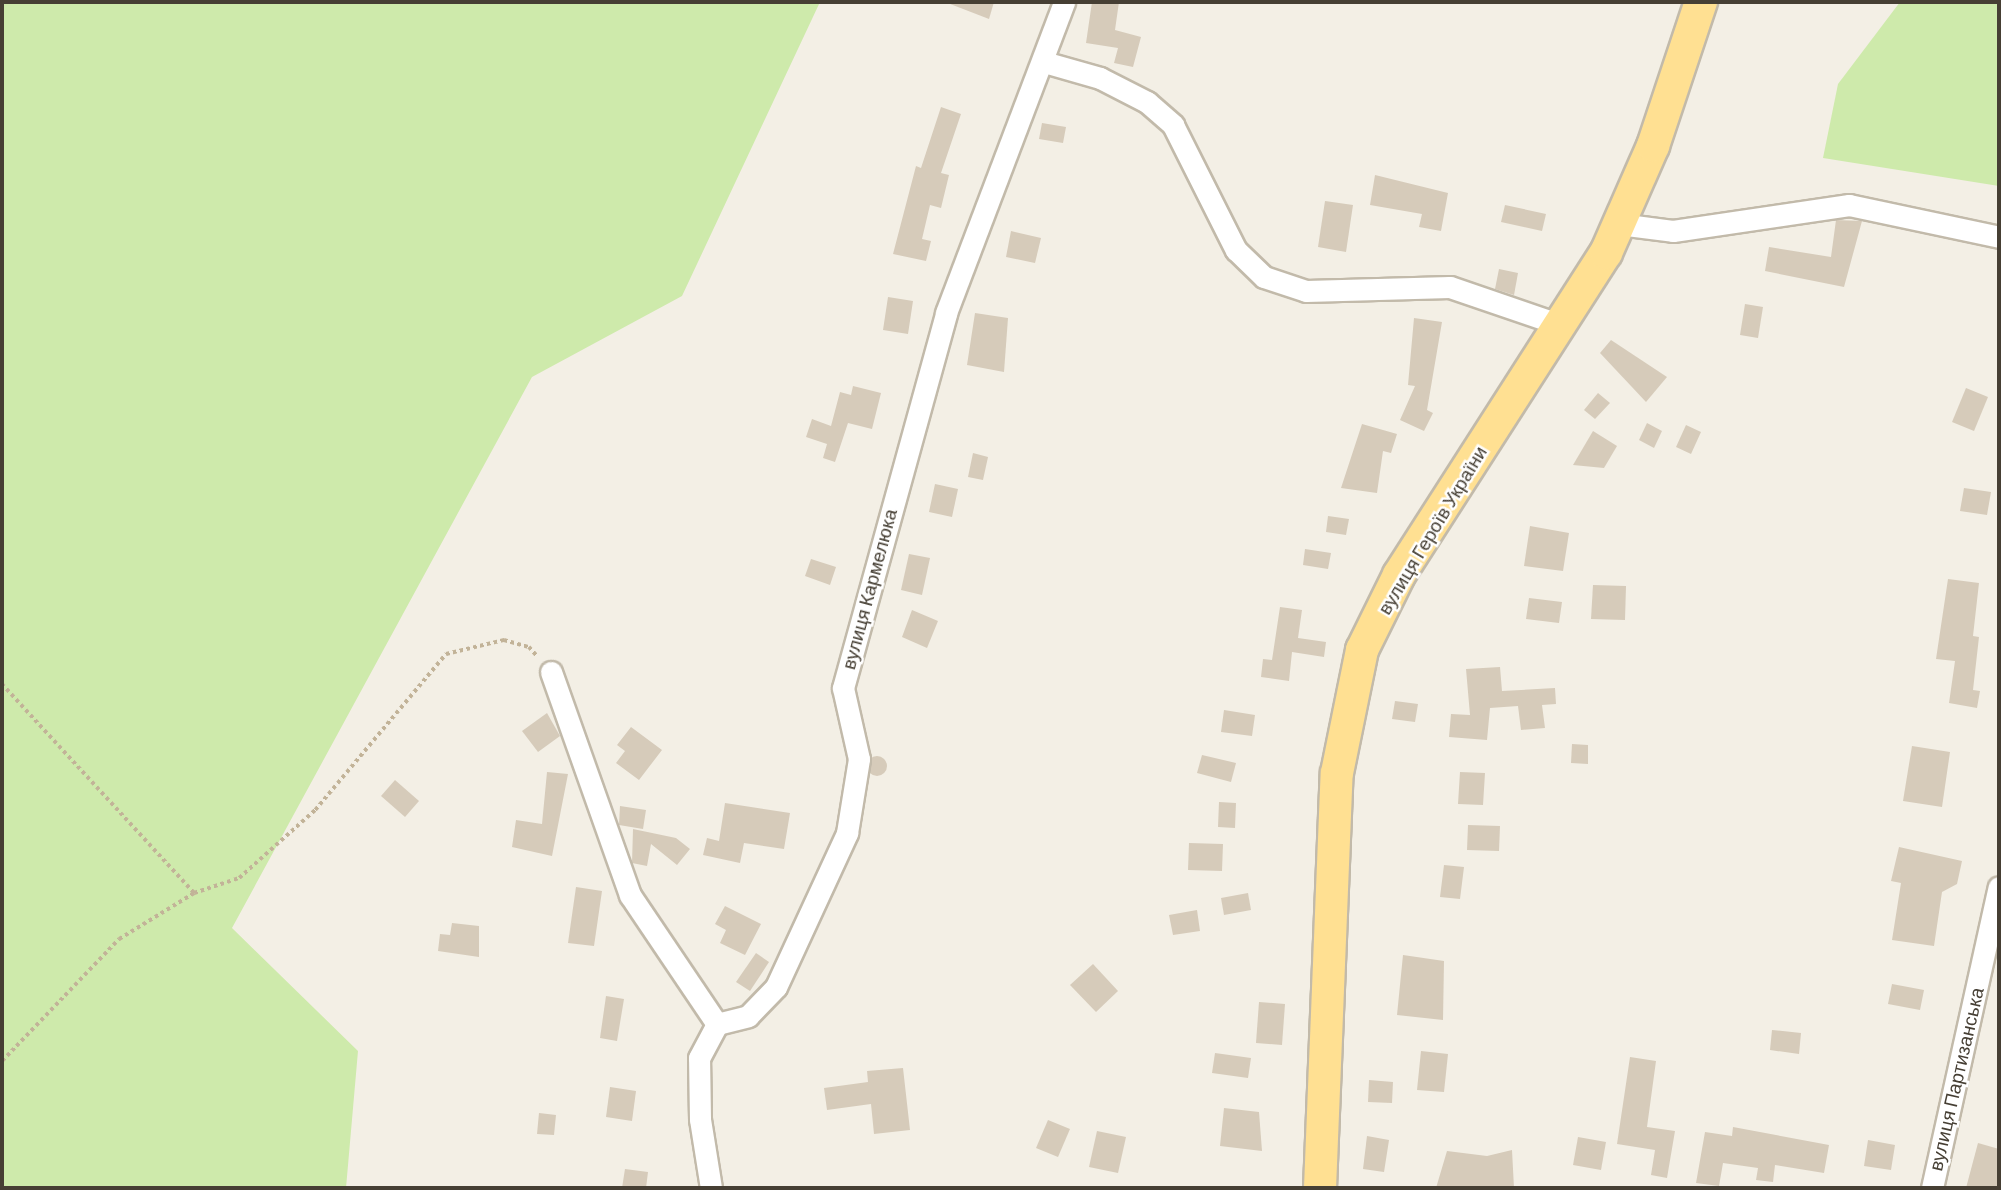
<!DOCTYPE html>
<html>
<head>
<meta charset="utf-8">
<style>
	body { margin:0 }
	#map { position:relative; width:2001px; height:1190px; overflow:hidden; background:#f3efe5; font-family:Barlow,sans-serif }
	div>[style] { position:absolute }
	.green>* { inset:0; background:#ceeaab }
	.building>* { inset:0; background:#d6cbba }
	.round { border-radius:50% }
	.path>* { height:3.5px; margin-top:-1.75px; transform-origin:0; background:repeating-linear-gradient(90deg,#c2b398 0 3.5px,transparent 0 7px) }
	.roads { filter:drop-shadow(2px 0 #c2baaa) drop-shadow(-2px 0 #c2baaa) drop-shadow(0 2px #c2baaa) drop-shadow(0 -2px #c2baaa) }
	.minor>* { height:21px; margin:-10.5px; padding:0 10.5px; transform-origin:10.5px; border-radius:10.5px; background:#fff }
	.primary>* { height:32px; margin:-16px; padding:0 16px; transform-origin:16px; border-radius:16px; background:#ffe092 }
	span { translate:-50% -50%; white-space:nowrap; text-align:center; line-height:1.15; -webkit-text-stroke:5px #fff; paint-order:stroke }
	.street-label { font-size:19px; color:#463f34 }
	.frame { position:absolute; inset:0; border:4px solid #463f34; pointer-events:none }
</style>
</head>
<body>
<div id="map">
	<div class="green">
		<div style="clip-path:polygon(2px 2px,820px 2px,682px 296px,532px 377px,232px 928px,358px 1051px,346px 1188px,2px 1188px)"></div>
		<div style="clip-path:polygon(1900px 2px,1999px 2px,1999px 186px,1823px 158px,1838px 84px)"></div>
	</div>
	<div class="building">
		<div style="clip-path:polygon(945px 2px,994px 2px,989px 19px)"></div>
		<div style="clip-path:polygon(1092px 2px,1119px 2px,1115px 30px,1141px 37px,1133px 67px,1114px 63px,1118px 48px,1086px 43px)"></div>
		<div style="clip-path:polygon(941px 107px,961px 114px,941px 173px,949px 175px,941px 208px,930px 205px,922px 239px,931px 241px,926px 261px,893px 254px,916px 166px,921px 168px)"></div>
		<div style="clip-path:polygon(1042px 123px,1066px 127px,1063px 143px,1039px 139px)"></div>
		<div style="clip-path:polygon(1375px 175px,1448px 193px,1441px 231px,1419px 227px,1422px 214px,1370px 205px)"></div>
		<div style="clip-path:polygon(1325px 201px,1353px 205px,1346px 252px,1318px 247px)"></div>
		<div style="clip-path:polygon(1505px 205px,1546px 214px,1542px 231px,1501px 222px)"></div>
		<div style="clip-path:polygon(1836px 220px,1862px 221px,1844px 287px,1765px 271px,1769px 247px,1831px 257px)"></div>
		<div style="clip-path:polygon(1011px 231px,1041px 238px,1035px 263px,1006px 257px)"></div>
		<div style="clip-path:polygon(1499px 269px,1518px 273px,1514px 295px,1495px 289px)"></div>
		<div style="clip-path:polygon(888px 297px,913px 301px,908px 334px,883px 330px)"></div>
		<div style="clip-path:polygon(1745px 304px,1763px 307px,1758px 338px,1740px 335px)"></div>
		<div style="clip-path:polygon(975px 313px,1008px 318px,1004px 372px,967px 365px)"></div>
		<div style="clip-path:polygon(1414px 318px,1442px 322px,1427px 410px,1433px 413px,1424px 431px,1400px 420px,1415px 386px,1408px 385px)"></div>
		<div style="clip-path:polygon(1611px 340px,1667px 377px,1646px 402px,1600px 353px)"></div>
		<div style="clip-path:polygon(853px 386px,881px 393px,872px 429px,848px 423px,835px 462px,823px 458px,827px 444px,806px 437px,812px 419px,831px 426px,840px 392px,851px 395px)"></div>
		<div style="clip-path:polygon(1966px 388px,1988px 397px,1974px 431px,1952px 422px)"></div>
		<div style="clip-path:polygon(1598px 393px,1610px 403px,1595px 419px,1584px 410px)"></div>
		<div style="clip-path:polygon(1647px 423px,1662px 431px,1654px 448px,1639px 440px)"></div>
		<div style="clip-path:polygon(1362px 424px,1397px 434px,1391px 453px,1383px 451px,1377px 493px,1341px 488px)"></div>
		<div style="clip-path:polygon(1686px 425px,1701px 432px,1691px 454px,1676px 447px)"></div>
		<div style="clip-path:polygon(1593px 431px,1617px 446px,1604px 468px,1573px 465px)"></div>
		<div style="clip-path:polygon(973px 453px,988px 457px,983px 480px,968px 477px)"></div>
		<div style="clip-path:polygon(935px 484px,958px 489px,952px 517px,929px 512px)"></div>
		<div style="clip-path:polygon(1964px 488px,1991px 492px,1987px 515px,1960px 511px)"></div>
		<div style="clip-path:polygon(1328px 516px,1349px 519px,1346px 535px,1326px 532px)"></div>
		<div style="clip-path:polygon(1530px 526px,1569px 533px,1563px 571px,1524px 566px)"></div>
		<div style="clip-path:polygon(1305px 549px,1331px 553px,1328px 569px,1303px 565px)"></div>
		<div style="clip-path:polygon(909px 554px,930px 558px,922px 595px,901px 590px)"></div>
		<div style="clip-path:polygon(811px 559px,836px 567px,830px 585px,805px 576px)"></div>
		<div style="clip-path:polygon(1948px 579px,1979px 583px,1973px 636px,1979px 637px,1973px 690px,1980px 691px,1977px 708px,1949px 703px,1955px 661px,1936px 659px)"></div>
		<div style="clip-path:polygon(1593px 585px,1626px 586px,1625px 620px,1591px 619px)"></div>
		<div style="clip-path:polygon(1529px 598px,1562px 602px,1559px 623px,1526px 619px)"></div>
		<div style="clip-path:polygon(1280px 607px,1302px 610px,1298px 638px,1326px 642px,1324px 657px,1292px 652px,1289px 681px,1261px 677px,1263px 659px,1272px 660px)"></div>
		<div style="clip-path:polygon(912px 610px,938px 621px,927px 648px,902px 637px)"></div>
		<div style="clip-path:polygon(1500px 667px,1502px 691px,1555px 688px,1556px 704px,1542px 705px,1545px 728px,1521px 730px,1518px 706px,1490px 708px,1487px 740px,1449px 737px,1451px 714px,1470px 715px,1466px 669px)"></div>
		<div style="clip-path:polygon(1395px 701px,1418px 704px,1415px 722px,1392px 719px)"></div>
		<div style="clip-path:polygon(1224px 710px,1255px 715px,1252px 736px,1221px 732px)"></div>
		<div style="clip-path:polygon(547px 713px,560px 736px,538px 752px,522px 731px)"></div>
		<div style="clip-path:polygon(631px 727px,662px 750px,639px 780px,616px 763px,625px 751px,617px 745px)"></div>
		<div style="clip-path:polygon(1572px 744px,1588px 745px,1588px 764px,1571px 763px)"></div>
		<div style="clip-path:polygon(1912px 746px,1950px 752px,1942px 807px,1903px 801px)"></div>
		<div style="clip-path:polygon(1202px 755px,1236px 763px,1231px 782px,1197px 773px)"></div>
		<div class="round" style="left:867px;top:756px;width:20px;height:20px"></div>
		<div style="clip-path:polygon(547px 772px,568px 774px,552px 856px,512px 847px,516px 820px,542px 824px)"></div>
		<div style="clip-path:polygon(1460px 772px,1485px 773px,1483px 805px,1458px 804px)"></div>
		<div style="clip-path:polygon(395px 780px,419px 801px,405px 817px,381px 796px)"></div>
		<div style="clip-path:polygon(1219px 802px,1236px 803px,1235px 828px,1218px 827px)"></div>
		<div style="clip-path:polygon(725px 803px,790px 813px,784px 849px,744px 843px,740px 863px,703px 855px,707px 838px,719px 841px)"></div>
		<div style="clip-path:polygon(620px 806px,646px 810px,643px 829px,619px 825px)"></div>
		<div style="clip-path:polygon(1468px 825px,1500px 826px,1499px 851px,1467px 850px)"></div>
		<div style="clip-path:polygon(633px 829px,676px 838px,690px 849px,677px 865px,651px 844px,647px 866px,632px 863px)"></div>
		<div style="clip-path:polygon(1189px 843px,1223px 844px,1222px 871px,1188px 870px)"></div>
		<div style="clip-path:polygon(1899px 847px,1962px 861px,1957px 884px,1942px 892px,1934px 946px,1892px 940px,1901px 883px,1891px 881px)"></div>
		<div style="clip-path:polygon(1444px 865px,1464px 867px,1460px 899px,1440px 897px)"></div>
		<div style="clip-path:polygon(576px 887px,602px 891px,594px 946px,568px 943px)"></div>
		<div style="clip-path:polygon(1248px 893px,1251px 910px,1224px 915px,1221px 898px)"></div>
		<div style="clip-path:polygon(725px 906px,761px 924px,745px 955px,720px 943px,726px 930px,715px 924px)"></div>
		<div style="clip-path:polygon(1197px 910px,1200px 931px,1173px 935px,1169px 915px)"></div>
		<div style="clip-path:polygon(452px 923px,479px 926px,479px 957px,438px 951px,440px 934px,450px 935px)"></div>
		<div style="clip-path:polygon(756px 953px,769px 962px,750px 991px,736px 982px)"></div>
		<div style="clip-path:polygon(1403px 955px,1444px 961px,1443px 1020px,1397px 1015px)"></div>
		<div style="clip-path:polygon(1093px 964px,1118px 991px,1096px 1012px,1070px 985px)"></div>
		<div style="clip-path:polygon(1892px 984px,1924px 990px,1920px 1010px,1888px 1004px)"></div>
		<div style="clip-path:polygon(606px 996px,624px 999px,617px 1041px,600px 1038px)"></div>
		<div style="clip-path:polygon(1259px 1002px,1285px 1004px,1282px 1045px,1256px 1043px)"></div>
		<div style="clip-path:polygon(1772px 1030px,1801px 1033px,1799px 1054px,1770px 1050px)"></div>
		<div style="clip-path:polygon(1421px 1051px,1448px 1054px,1444px 1092px,1417px 1090px)"></div>
		<div style="clip-path:polygon(1215px 1053px,1251px 1058px,1248px 1078px,1212px 1073px)"></div>
		<div style="clip-path:polygon(1630px 1057px,1656px 1061px,1647px 1127px,1675px 1131px,1667px 1178px,1651px 1175px,1655px 1150px,1617px 1144px)"></div>
		<div style="clip-path:polygon(903px 1068px,910px 1130px,874px 1134px,871px 1104px,827px 1110px,824px 1088px,868px 1082px,867px 1071px)"></div>
		<div style="clip-path:polygon(1369px 1080px,1393px 1082px,1392px 1103px,1368px 1102px)"></div>
		<div style="clip-path:polygon(610px 1087px,636px 1091px,632px 1121px,606px 1117px)"></div>
		<div style="clip-path:polygon(1224px 1108px,1259px 1112px,1262px 1151px,1220px 1146px)"></div>
		<div style="clip-path:polygon(539px 1113px,556px 1115px,554px 1135px,537px 1134px)"></div>
		<div style="clip-path:polygon(1048px 1120px,1070px 1129px,1058px 1157px,1036px 1148px)"></div>
		<div style="clip-path:polygon(1733px 1127px,1829px 1145px,1824px 1173px,1775px 1165px,1773px 1182px,1756px 1180px,1758px 1168px,1723px 1163px,1719px 1186px,1696px 1183px,1705px 1132px,1732px 1136px)"></div>
		<div style="clip-path:polygon(1097px 1131px,1126px 1137px,1118px 1173px,1089px 1167px)"></div>
		<div style="clip-path:polygon(1367px 1136px,1389px 1140px,1384px 1172px,1363px 1169px)"></div>
		<div style="clip-path:polygon(1578px 1137px,1606px 1142px,1601px 1170px,1573px 1165px)"></div>
		<div style="clip-path:polygon(1868px 1140px,1895px 1145px,1891px 1170px,1864px 1166px)"></div>
		<div style="clip-path:polygon(1978px 1143px,1999px 1149px,1999px 1188px,1966px 1188px)"></div>
		<div style="clip-path:polygon(1512px 1150px,1514px 1188px,1436px 1188px,1447px 1151px,1487px 1156px)"></div>
		<div style="clip-path:polygon(625px 1169px,648px 1172px,646px 1188px,622px 1188px)"></div>
	</div>
	<div class="path">
		<div style="left:2px;top:684px;width:284px;rotate:47.4deg"></div>
		<div style="left:2px;top:1061px;width:169px;rotate:-46.2deg"></div>
		<div style="left:119px;top:939px;width:88px;rotate:-31.5deg"></div>
		<div style="left:194px;top:893px;width:47px;rotate:-18.4deg"></div>
		<div style="left:239px;top:878px;width:102px;rotate:-41.8deg"></div>
		<div style="left:315px;top:810px;width:204px;rotate:-50deg"></div>
		<div style="left:446px;top:654px;width:60px;rotate:-13.6deg"></div>
		<div style="left:504px;top:640px;width:26px;rotate:16deg"></div>
		<div style="left:529px;top:647px;width:13px;rotate:48deg"></div>
	</div>
	<div class="roads">
		<div class="minor">
			<div style="left:1044px;top:62px;width:58px;rotate:15.9deg"></div>
			<div style="left:1100px;top:78px;width:53px;rotate:27.1deg"></div>
			<div style="left:1147px;top:102px;width:35px;rotate:41deg"></div>
			<div style="left:1173px;top:125px;width:140px;rotate:63.3deg"></div>
			<div style="left:1236px;top:250px;width:39px;rotate:44deg"></div>
			<div style="left:1264px;top:277px;width:44px;rotate:18.4deg"></div>
			<div style="left:1306px;top:291px;width:144px;rotate:-1.6deg"></div>
			<div style="left:1450px;top:287px;width:117px;rotate:18.9deg"></div>
			<div style="left:1619px;top:224px;width:54px;rotate:7.4deg"></div>
			<div style="left:1673px;top:231px;width:178px;rotate:-8.4deg"></div>
			<div style="left:1849px;top:205px;width:153px;rotate:12deg"></div>
			<div style="left:551px;top:672px;width:237px;rotate:70.5deg"></div>
			<div style="left:630px;top:895px;width:156px;rotate:56deg"></div>
			<div style="left:711px;top:1188px;width:70px;rotate:-99.1deg"></div>
			<div style="left:700px;top:1119px;width:61px;rotate:-90.9deg"></div>
			<div style="left:699px;top:1058px;width:38px;rotate:-62deg"></div>
			<div style="left:717px;top:1024px;width:32px;rotate:-14deg"></div>
			<div style="left:748px;top:1016px;width:40px;rotate:-46deg"></div>
			<div style="left:776px;top:987px;width:170px;rotate:-65.2deg"></div>
			<div style="left:847px;top:833px;width:75px;rotate:-80.8deg"></div>
			<div style="left:859px;top:759px;width:73px;rotate:-102.7deg"></div>
			<div style="left:843px;top:688px;width:389px;rotate:-74.6deg"></div>
			<div style="left:946px;top:313px;width:333px;rotate:-69.2deg"></div>
			<div style="left:1932px;top:1188px;width:308px;rotate:-77.5deg"></div>
		</div>
		<div class="primary">
			<div style="left:1320px;top:1188px;width:415px;rotate:-87.7deg"></div>
			<div style="left:1337px;top:773px;width:126px;rotate:-78.5deg"></div>
			<div style="left:1362px;top:650px;width:84px;rotate:-63.7deg"></div>
			<div style="left:1399px;top:575px;width:383px;rotate:-57.3deg"></div>
			<div style="left:1606px;top:253px;width:117px;rotate:-66.3deg"></div>
			<div style="left:1653px;top:146px;width:152px;rotate:-71.6deg"></div>
		</div>
	</div>
	<div class="street-label">
		<span style="left:1432px;top:530px;rotate:-59deg">вулиця Героїв України</span>
		<span style="left:869px;top:589px;rotate:-75deg">вулиця Кармелюка</span>
		<span style="left:1956px;top:1079px;rotate:-77deg">вулиця Партизанська</span>
	</div>
	<div class="frame"></div>
</div>
</body>
</html>
